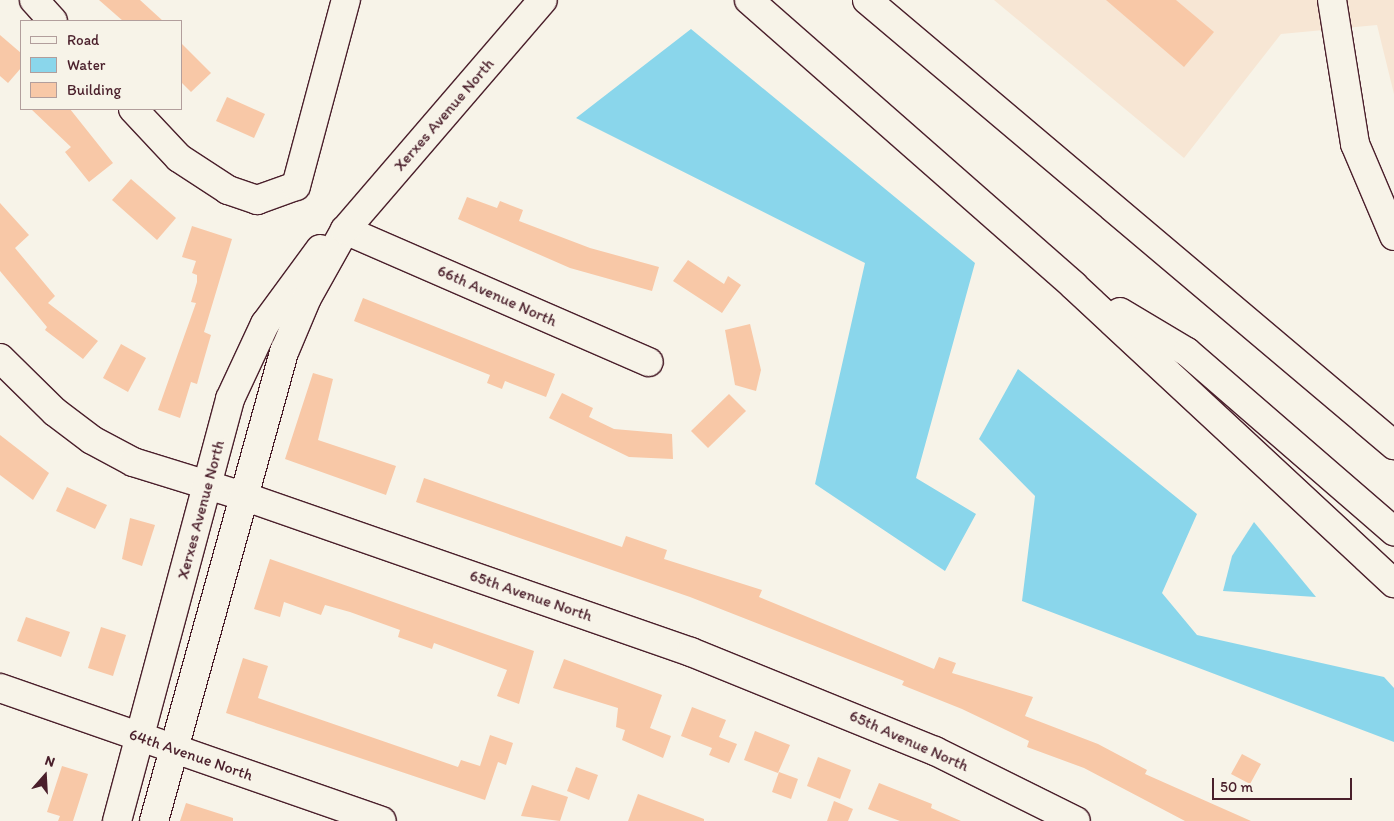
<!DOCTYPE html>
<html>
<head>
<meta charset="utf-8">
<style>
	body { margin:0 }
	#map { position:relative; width:1394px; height:821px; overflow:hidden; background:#f7f3e8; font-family:Itim,sans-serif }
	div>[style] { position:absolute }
	.built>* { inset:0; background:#f7e6d4 }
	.water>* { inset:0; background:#8ad6eb }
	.building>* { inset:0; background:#f8c8a7 }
	.roads { filter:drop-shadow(1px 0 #4a1f2b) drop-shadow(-1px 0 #4a1f2b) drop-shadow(0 1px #4a1f2b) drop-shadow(0 -1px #4a1f2b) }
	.minor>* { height:28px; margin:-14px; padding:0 14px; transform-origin:14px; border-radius:14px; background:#f7f3e8 }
	.highway>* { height:28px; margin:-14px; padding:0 14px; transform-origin:14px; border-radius:14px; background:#f7f3e8 }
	span { translate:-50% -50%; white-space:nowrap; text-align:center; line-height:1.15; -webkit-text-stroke:5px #f7f3e8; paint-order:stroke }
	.street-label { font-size:16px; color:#4a1f2b }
	.legend { position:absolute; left:20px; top:20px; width:162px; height:90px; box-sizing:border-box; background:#f7f3e8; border:1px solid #b29e9c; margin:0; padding:6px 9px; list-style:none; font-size:15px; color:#4a1f2b }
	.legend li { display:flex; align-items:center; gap:10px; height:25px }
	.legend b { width:25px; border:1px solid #b29e9c }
	.north { position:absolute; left:20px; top:751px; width:50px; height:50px; -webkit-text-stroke:4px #f7f3e8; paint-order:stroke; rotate:19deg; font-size:14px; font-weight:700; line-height:20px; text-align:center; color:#4a1f2b }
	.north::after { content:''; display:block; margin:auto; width:18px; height:22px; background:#4a1f2b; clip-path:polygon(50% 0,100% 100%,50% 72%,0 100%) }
	.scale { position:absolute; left:1212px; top:778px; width:140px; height:22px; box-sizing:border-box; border:2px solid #4a1f2b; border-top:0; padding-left:6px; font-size:15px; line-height:18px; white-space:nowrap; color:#4a1f2b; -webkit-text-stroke:4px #f7f3e8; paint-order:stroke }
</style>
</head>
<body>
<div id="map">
	<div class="built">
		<div style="clip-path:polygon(994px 0,1394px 0,1394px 94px,1377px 25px,1281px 34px,1184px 158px)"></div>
	</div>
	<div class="water">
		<div style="clip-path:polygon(691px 29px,975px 263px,916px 478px,976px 514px,945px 571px,815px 484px,865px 263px,576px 118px)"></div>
		<div style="clip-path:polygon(1018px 369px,1197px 514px,1162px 593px,1197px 635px,1384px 677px,1394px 688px,1394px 742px,1022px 601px,1035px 496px,979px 439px)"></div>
		<div style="clip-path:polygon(1254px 522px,1316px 597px,1223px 591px,1232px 556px)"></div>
	</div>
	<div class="building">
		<div style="clip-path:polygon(99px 0,140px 0,163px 21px,123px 21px)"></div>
		<div style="clip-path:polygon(1106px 0,1176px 0,1214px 32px,1184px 67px)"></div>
		<div style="clip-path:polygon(0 35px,21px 53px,21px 68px,8px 83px,0 76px)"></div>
		<div style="clip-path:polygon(181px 43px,211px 73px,191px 92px,181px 82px)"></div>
		<div style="clip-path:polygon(227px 97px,265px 114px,254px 138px,216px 121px)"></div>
		<div style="clip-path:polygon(31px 109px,70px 109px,113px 163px,89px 182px,65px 152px,71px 147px)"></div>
		<div style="clip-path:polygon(131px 179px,176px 218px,157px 240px,112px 200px)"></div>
		<div style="clip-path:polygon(467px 197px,497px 208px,500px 201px,523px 210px,519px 221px,590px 248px,659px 267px,652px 291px,570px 268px,458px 219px)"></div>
		<div style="clip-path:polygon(0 203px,29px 235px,15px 248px,55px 296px,48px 303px,98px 341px,83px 359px,45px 330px,47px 327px,0 271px)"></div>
		<div style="clip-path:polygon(192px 226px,232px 239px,204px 332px,211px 335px,202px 366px,197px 384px,191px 382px,180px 418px,158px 410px,196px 303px,191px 302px,197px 282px,197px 275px,192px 273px,196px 261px,182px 257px)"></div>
		<div style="clip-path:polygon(688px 260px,724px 284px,728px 276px,741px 285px,722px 313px,673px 281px)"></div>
		<div style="clip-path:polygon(363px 298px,555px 374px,546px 397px,505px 381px,502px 389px,487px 383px,490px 375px,354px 321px)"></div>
		<div style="clip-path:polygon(750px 324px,761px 370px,756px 391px,735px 385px,725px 330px)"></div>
		<div style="clip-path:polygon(121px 344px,146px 358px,128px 392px,103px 378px)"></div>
		<div style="clip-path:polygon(313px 373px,333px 379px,318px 440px,396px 466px,386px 495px,285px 459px)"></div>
		<div style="clip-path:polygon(562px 393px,593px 408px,589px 417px,614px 429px,672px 434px,673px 459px,629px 457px,549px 418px)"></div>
		<div style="clip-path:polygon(729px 394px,746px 411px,708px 448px,691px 431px)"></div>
		<div style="clip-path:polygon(0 435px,49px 473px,33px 500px,0 475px)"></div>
		<div style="clip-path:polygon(424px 478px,622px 547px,626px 536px,667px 550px,664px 559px,762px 590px,759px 597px,934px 669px,939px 657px,956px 663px,952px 673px,1033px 697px,1025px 716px,1098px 744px,1147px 770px,1145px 774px,1251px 821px,1185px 821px,1084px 768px,1027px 747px,1029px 741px,962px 709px,902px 685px,904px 681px,690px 597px,416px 502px)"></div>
		<div style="clip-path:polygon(67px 487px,107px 505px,95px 529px,56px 511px)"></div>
		<div style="clip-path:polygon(130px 518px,155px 525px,142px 566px,122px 559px)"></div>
		<div style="clip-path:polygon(270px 559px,534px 651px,519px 704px,497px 696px,507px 670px,434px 643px,432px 649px,398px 637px,400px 630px,350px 612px,325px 605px,321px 615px,284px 602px,280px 617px,254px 609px)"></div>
		<div style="clip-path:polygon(26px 617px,70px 632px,61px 657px,17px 641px)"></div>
		<div style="clip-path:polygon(101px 627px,126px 635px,113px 676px,88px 668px)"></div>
		<div style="clip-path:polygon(243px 658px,268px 666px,258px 698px,458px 767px,461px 760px,480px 766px,490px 735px,513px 743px,506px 765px,498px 762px,485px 800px,226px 713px)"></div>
		<div style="clip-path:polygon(564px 659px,662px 695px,650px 728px,671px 736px,663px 758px,622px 740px,625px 730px,616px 727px,618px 708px,553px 688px)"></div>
		<div style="clip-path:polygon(692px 707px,726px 720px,719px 737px,737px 744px,729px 763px,709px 755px,712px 748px,681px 736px)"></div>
		<div style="clip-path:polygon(755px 731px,790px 745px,778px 773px,744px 760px)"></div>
		<div style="clip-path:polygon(1242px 754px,1261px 764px,1250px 784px,1231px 774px)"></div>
		<div style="clip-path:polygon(818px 757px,851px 770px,840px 799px,807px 786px)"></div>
		<div style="clip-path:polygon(62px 766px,88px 774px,73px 821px,58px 821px,60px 816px,47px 812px)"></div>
		<div style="clip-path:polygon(576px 767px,598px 775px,589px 800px,567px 791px)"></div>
		<div style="clip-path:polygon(779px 772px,798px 779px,791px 799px,772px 792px)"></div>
		<div style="clip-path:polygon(879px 783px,932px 804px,931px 808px,961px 821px,900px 821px,868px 809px)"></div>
		<div style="clip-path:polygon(532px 785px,568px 797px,560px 821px,521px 816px)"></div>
		<div style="clip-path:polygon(638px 794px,704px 819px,704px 821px,628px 821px)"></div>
		<div style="clip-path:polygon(834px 801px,853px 809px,848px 821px,827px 821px)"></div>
		<div style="clip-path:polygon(186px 803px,233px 818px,233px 821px,180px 821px)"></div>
	</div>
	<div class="roads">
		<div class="minor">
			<div style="left:34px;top:0;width:28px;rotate:48deg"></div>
			<div style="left:1332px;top:0;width:146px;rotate:80.9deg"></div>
			<div style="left:1355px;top:144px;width:100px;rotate:67deg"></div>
			<div style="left:133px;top:109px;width:67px;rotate:46.8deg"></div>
			<div style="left:179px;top:158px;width:59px;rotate:33.1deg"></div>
			<div style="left:228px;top:190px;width:31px;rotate:19deg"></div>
			<div style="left:257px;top:200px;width:41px;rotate:-19.7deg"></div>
			<div style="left:296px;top:186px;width:193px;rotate:-75deg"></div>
			<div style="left:345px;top:230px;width:331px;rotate:23.5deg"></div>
			<div style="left:0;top:358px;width:77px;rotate:44.5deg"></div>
			<div style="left:55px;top:412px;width:46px;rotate:37.1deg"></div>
			<div style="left:92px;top:440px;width:47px;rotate:28.2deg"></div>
			<div style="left:133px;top:462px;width:115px;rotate:17.2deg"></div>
			<div style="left:243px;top:496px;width:474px;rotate:19.2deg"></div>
			<div style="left:691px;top:652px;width:263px;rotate:22.1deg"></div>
			<div style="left:935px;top:751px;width:157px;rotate:26.4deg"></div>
			<div style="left:0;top:688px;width:404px;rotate:19.2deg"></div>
			<div style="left:117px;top:821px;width:437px;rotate:-75deg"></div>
			<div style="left:230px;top:399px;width:83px;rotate:-65deg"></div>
			<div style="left:265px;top:324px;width:93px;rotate:-53.7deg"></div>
			<div style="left:154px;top:821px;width:489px;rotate:-74.5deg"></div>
			<div style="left:285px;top:350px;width:56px;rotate:-67.1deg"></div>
			<div style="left:307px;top:298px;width:78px;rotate:-60.8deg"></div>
			<div style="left:345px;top:230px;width:303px;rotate:-49.3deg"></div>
		</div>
		<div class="highway">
			<div style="left:749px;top:0;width:432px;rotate:41.3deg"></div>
			<div style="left:1073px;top:285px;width:438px;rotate:42.9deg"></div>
			<div style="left:867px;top:0;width:690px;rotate:40.18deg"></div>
			<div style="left:1120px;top:312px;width:78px;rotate:30.8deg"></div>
			<div style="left:1187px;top:352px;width:274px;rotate:40.9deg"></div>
		</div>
	</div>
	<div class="street-label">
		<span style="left:444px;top:115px;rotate:-49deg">Xerxes Avenue North</span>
		<span style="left:497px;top:296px;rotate:24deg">66th Avenue North</span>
		<span style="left:201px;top:510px;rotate:-75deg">Xerxes Avenue North</span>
		<span style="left:531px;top:596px;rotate:19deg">65th Avenue North</span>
		<span style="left:909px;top:741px;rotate:24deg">65th Avenue North</span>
		<span style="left:191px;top:755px;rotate:19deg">64th Avenue North</span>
	</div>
	<ul class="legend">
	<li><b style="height:6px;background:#f7f3e8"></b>Road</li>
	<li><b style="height:14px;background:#8ad6eb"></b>Water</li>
	<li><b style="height:14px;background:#f8c8a7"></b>Building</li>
	</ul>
	<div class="north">N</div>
	<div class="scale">50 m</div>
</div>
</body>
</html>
